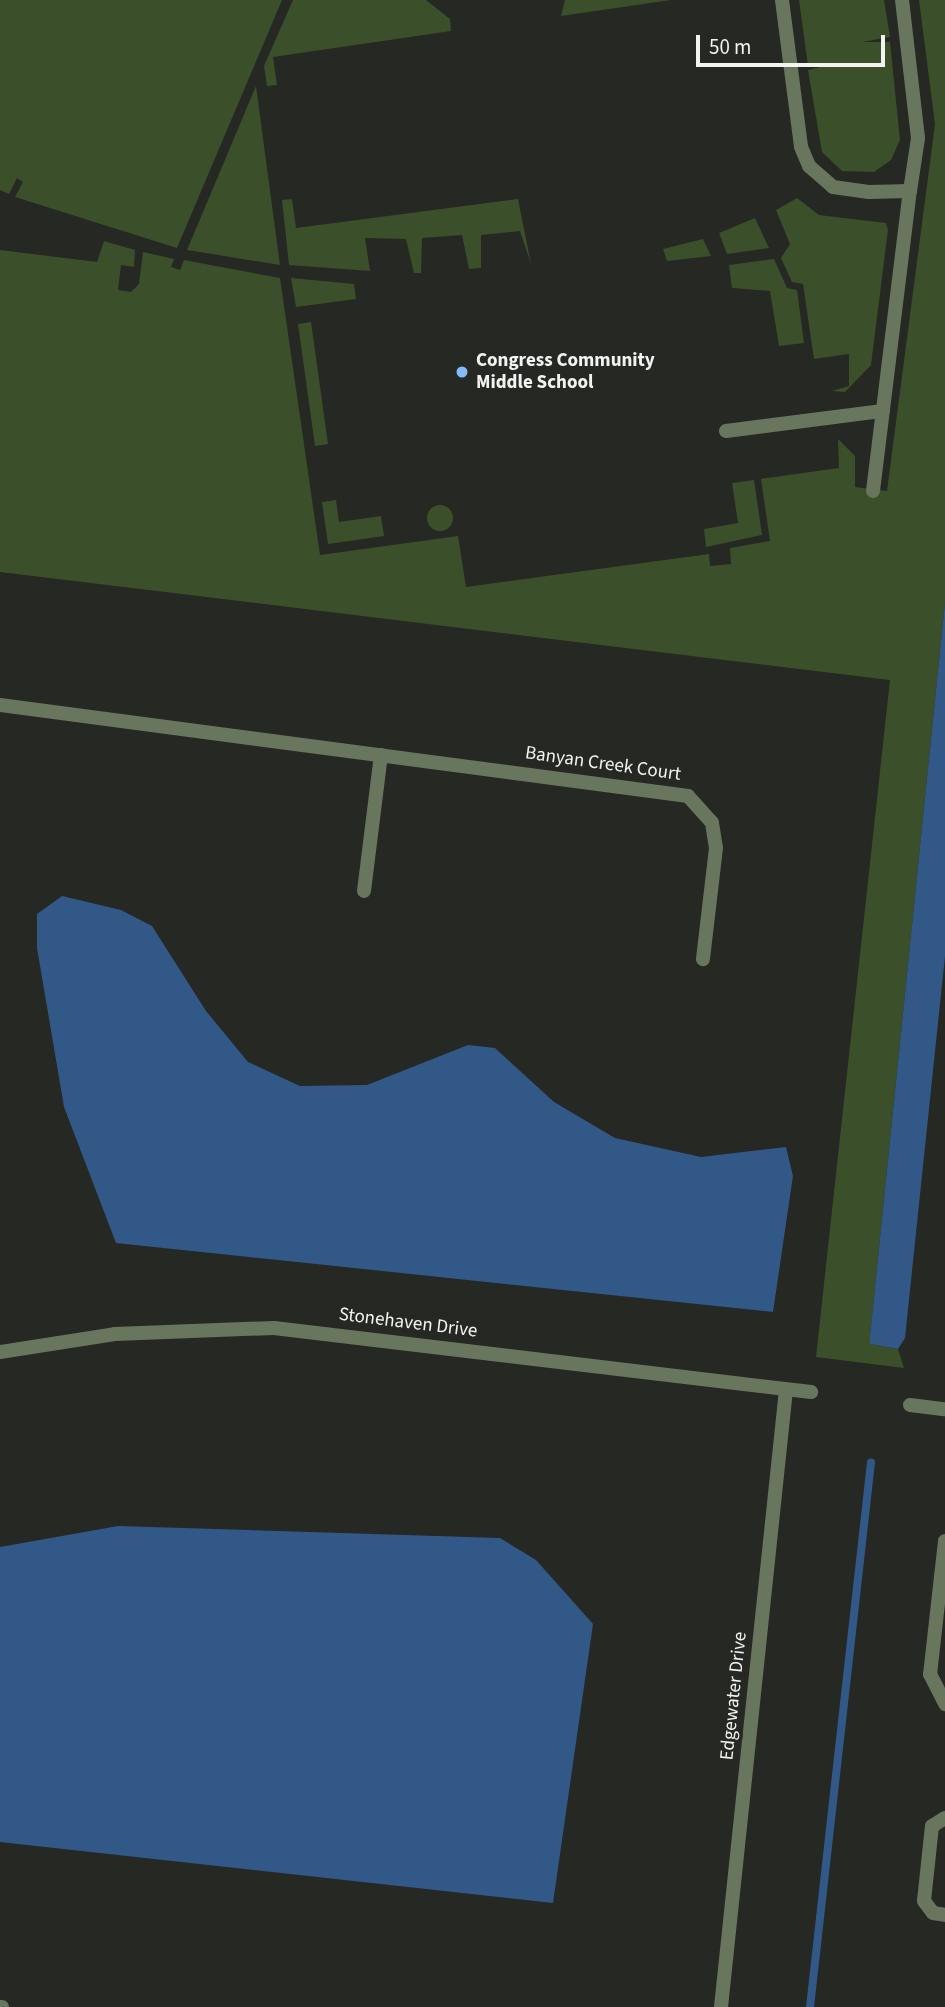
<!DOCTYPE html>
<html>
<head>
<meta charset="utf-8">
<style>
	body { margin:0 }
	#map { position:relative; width:945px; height:2007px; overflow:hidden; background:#262824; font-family:"Source Sans 3",sans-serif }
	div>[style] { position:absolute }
	.green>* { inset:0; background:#3b4f2a }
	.round { border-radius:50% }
	.water>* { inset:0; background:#315887 }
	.stream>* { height:8px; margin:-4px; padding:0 4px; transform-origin:4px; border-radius:4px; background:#315887 }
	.lane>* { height:14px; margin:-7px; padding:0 7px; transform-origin:7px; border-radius:7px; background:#69765e }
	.street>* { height:14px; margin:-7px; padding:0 7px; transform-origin:7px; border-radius:7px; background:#69765e }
	.dots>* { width:19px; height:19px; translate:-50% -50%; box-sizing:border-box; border:4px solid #262824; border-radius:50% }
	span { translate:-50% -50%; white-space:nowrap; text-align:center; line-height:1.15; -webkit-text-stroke:7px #262824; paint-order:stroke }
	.poi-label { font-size:19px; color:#f3f4f1; font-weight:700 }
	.left { translate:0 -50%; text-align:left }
	.street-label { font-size:19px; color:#f3f4f1 }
	.scale { position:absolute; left:696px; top:35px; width:189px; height:32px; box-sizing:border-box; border:4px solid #f3f4f1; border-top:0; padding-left:9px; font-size:21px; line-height:24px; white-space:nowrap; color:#f3f4f1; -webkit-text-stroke:5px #262824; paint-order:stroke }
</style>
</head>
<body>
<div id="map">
	<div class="green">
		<div style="clip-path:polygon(0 0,282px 0,177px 248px,15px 197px,23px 182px,17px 178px,9px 194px,0 190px)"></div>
		<div style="clip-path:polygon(293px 0,426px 0,450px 19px,451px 31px,273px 57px,277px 85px,267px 86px,264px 66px)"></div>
		<div style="clip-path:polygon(565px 0,671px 0,561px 16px)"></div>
		<div style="clip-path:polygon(799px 0,884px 0,890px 37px,862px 42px,890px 42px,900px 140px,891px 160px,874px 172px,842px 171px,822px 152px,808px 70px,833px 64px,808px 66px)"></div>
		<div style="clip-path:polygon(919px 0,945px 0,945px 602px,870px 1336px,870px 1344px,898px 1349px,904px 1368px,816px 1357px,890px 680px,0 572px,0 250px,97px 262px,104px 241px,135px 250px,134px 267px,121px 265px,118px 290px,131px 292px,139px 284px,143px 252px,174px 259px,171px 267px,180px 270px,184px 260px,280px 278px,320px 555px,458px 536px,466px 587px,709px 554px,710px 566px,731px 564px,730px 548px,770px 541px,761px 479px,839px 468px,838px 439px,855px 456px,855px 487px,887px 491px,935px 124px)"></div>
		<div style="clip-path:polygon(256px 86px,280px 265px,187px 250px)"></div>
		<div style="clip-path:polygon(797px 198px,819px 215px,886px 223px,888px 230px,871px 365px,845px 392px,832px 391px,849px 386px,849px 354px,814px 359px,803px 284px,792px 282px,781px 258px,790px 244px,776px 210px)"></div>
		<div style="clip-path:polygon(292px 199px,296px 228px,518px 199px,531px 264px,520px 231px,481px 235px,481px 268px,469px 269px,462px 235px,422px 238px,421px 273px,414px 273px,406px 239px,365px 238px,370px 271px,289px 265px,282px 200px)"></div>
		<div style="clip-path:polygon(755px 218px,769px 248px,727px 254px,719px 233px)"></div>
		<div style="clip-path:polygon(703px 239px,711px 256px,667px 261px,663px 249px)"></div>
		<div style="clip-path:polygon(774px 259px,787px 288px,797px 290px,804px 343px,779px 346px,770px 291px,732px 288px,729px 265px)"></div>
		<div style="clip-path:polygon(291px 278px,354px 284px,356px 299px,296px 307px)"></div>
		<div style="clip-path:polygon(311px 322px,328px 444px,315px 446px,298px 324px)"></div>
		<div style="clip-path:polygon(754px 480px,762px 535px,706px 547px,704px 529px,738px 523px,732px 483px)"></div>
		<div style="clip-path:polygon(336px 500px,339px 522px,381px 516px,384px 536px,328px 544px,322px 502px)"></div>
		<div class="round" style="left:427px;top:505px;width:26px;height:26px"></div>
	</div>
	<div class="water">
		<div style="clip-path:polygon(945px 602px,945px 956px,905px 1338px,898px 1349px,870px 1344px,870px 1336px)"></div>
		<div style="clip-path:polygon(62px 896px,121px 910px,152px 926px,206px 1011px,248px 1062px,300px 1086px,367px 1085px,468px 1045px,495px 1048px,554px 1102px,615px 1138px,701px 1157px,786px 1147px,793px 1176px,773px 1312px,116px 1243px,64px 1107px,37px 948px,37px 914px)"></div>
		<div style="clip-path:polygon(118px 1526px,500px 1538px,536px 1560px,593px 1624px,553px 1903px,0 1842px,0 1547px)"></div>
	</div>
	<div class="stream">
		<div style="left:810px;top:2007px;width:548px;rotate:-83.61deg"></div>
	</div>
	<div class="lane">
		<div style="left:782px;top:0;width:148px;rotate:82.6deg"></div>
		<div style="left:801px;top:147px;width:21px;rotate:67deg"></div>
		<div style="left:809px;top:166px;width:32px;rotate:41deg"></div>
		<div style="left:833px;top:187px;width:36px;rotate:8deg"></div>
		<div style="left:869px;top:192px;width:41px;rotate:-1.4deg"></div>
		<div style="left:910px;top:191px;width:54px;rotate:-81.4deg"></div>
		<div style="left:918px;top:138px;width:139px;rotate:-96.6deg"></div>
		<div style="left:726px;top:431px;width:158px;rotate:-7.3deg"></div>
		<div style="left:873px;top:491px;width:302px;rotate:-83deg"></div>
		<div style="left:945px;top:1541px;width:134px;rotate:96.4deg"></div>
		<div style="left:930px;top:1674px;width:34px;rotate:63deg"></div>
	</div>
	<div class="street">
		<div style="left:0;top:705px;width:694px;rotate:7.53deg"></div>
		<div style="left:688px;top:796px;width:36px;rotate:48deg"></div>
		<div style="left:712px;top:823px;width:25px;rotate:81deg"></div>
		<div style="left:716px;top:848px;width:112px;rotate:96.7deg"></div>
		<div style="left:364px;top:891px;width:137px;rotate:-82.9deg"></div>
		<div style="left:0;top:1352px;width:116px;rotate:-8.9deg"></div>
		<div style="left:115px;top:1334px;width:159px;rotate:-2.2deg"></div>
		<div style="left:274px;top:1328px;width:541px;rotate:6.8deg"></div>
		<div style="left:910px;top:1405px;width:35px;rotate:7deg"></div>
		<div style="left:945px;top:1818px;width:15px;rotate:148deg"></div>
		<div style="left:932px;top:1826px;width:75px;rotate:96.1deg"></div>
		<div style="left:924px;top:1901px;width:15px;rotate:53deg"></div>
		<div style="left:933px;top:1913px;width:12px;rotate:9deg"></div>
		<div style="left:0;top:2007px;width:2px"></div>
		<div style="left:721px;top:2007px;width:620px;rotate:-83.99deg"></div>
	</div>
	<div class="dots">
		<div style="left:462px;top:372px;background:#86bbfb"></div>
	</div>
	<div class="poi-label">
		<span class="left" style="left:476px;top:372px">Congress Community<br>Middle School</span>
	</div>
	<div class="street-label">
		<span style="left:603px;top:764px;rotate:8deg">Banyan Creek Court</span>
		<span style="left:408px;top:1323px;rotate:7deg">Stonehaven Drive</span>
		<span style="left:734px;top:1696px;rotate:-84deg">Edgewater Drive</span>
	</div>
	<div class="scale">50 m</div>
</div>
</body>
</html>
